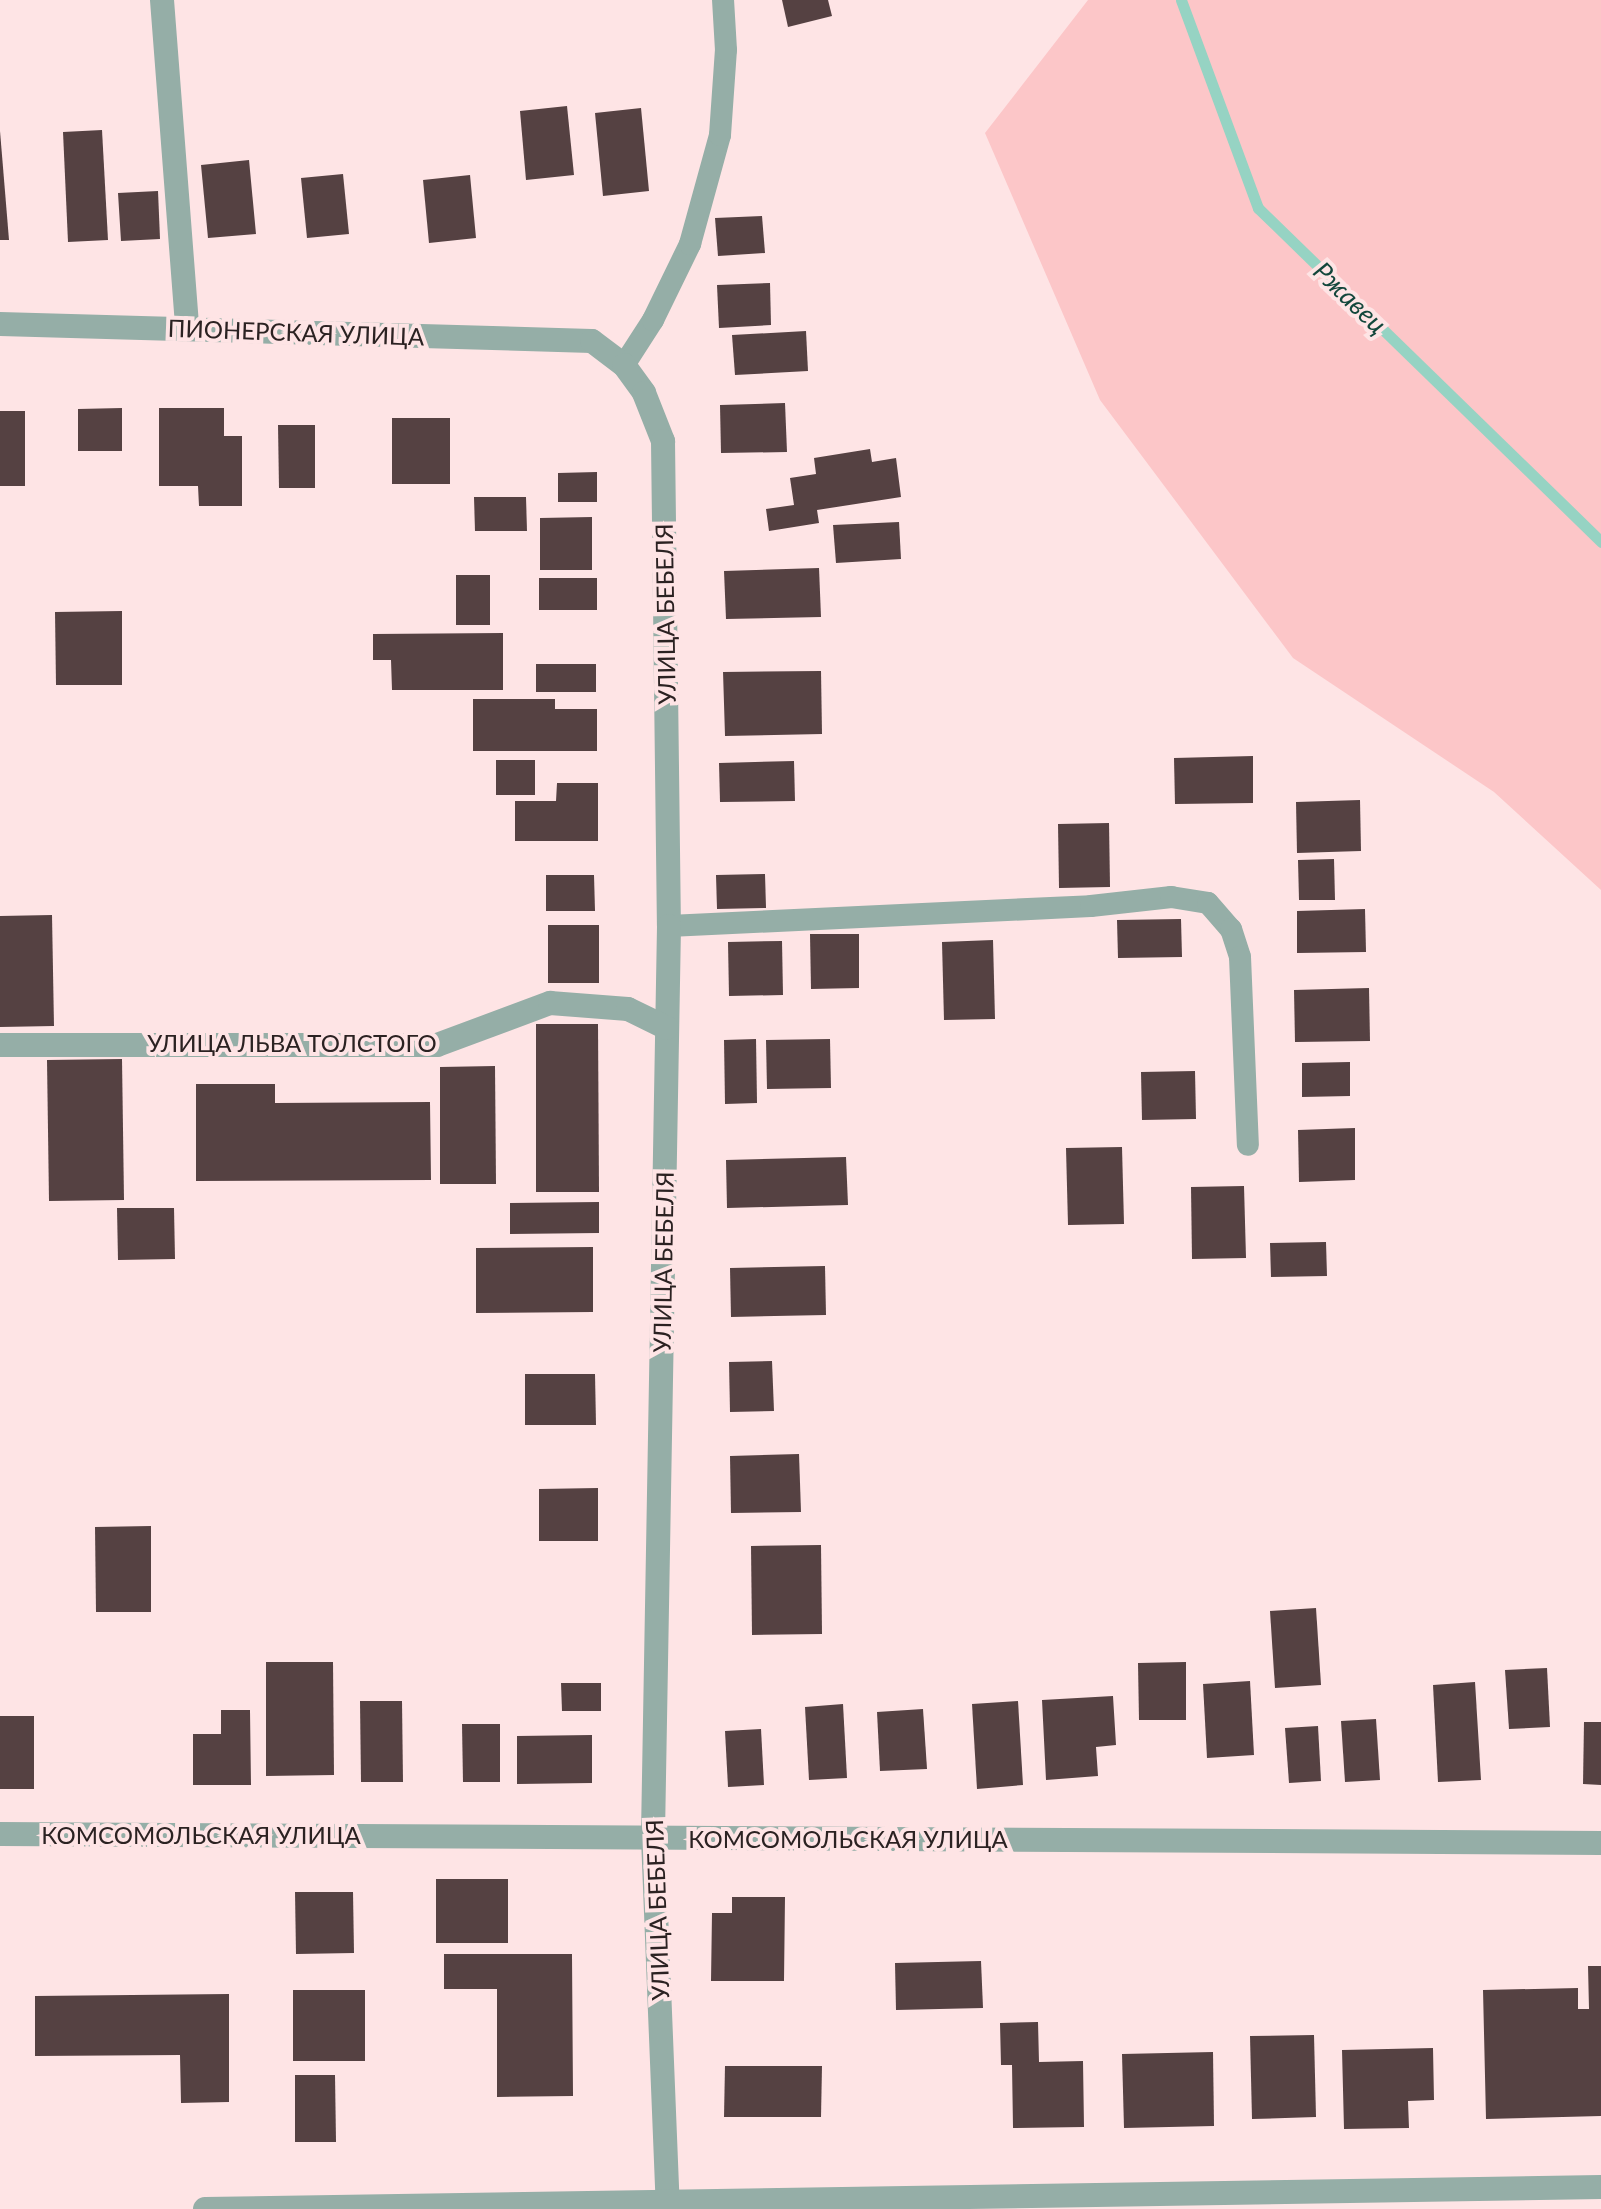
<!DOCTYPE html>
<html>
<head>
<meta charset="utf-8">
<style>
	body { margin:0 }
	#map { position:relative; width:1601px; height:2209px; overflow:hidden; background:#fee4e5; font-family:Lato,sans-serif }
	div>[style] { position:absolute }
	.green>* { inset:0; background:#fcc6c8 }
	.stream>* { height:11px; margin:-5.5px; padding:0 5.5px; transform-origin:5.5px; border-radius:5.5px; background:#96d3c3 }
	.building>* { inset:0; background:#554142 }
	.lane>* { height:22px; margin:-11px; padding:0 11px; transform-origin:11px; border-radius:11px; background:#95aea7 }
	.street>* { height:24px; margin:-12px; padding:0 12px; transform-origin:12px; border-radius:12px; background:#95aea7 }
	span { translate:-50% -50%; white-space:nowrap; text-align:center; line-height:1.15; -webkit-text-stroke:8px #fee4e5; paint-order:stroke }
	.street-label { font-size:24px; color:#2b2222 }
	.water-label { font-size:26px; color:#13473c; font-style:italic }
</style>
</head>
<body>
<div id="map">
	<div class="green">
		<div style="clip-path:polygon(1088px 0,1601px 0,1601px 890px,1494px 792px,1293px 658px,1100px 400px,985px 133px)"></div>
	</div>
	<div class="stream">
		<div style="left:1181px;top:0;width:222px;rotate:69.7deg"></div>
		<div style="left:1258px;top:208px;width:479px;rotate:44.2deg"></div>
	</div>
	<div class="building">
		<div style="clip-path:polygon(782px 0,828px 0,832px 16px,788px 27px)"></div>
		<div style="clip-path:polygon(567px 106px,574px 175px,526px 180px,520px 111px)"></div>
		<div style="clip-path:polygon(641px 108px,649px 191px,603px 196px,595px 113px)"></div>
		<div style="clip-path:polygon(102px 130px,108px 240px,68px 242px,63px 132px)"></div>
		<div style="clip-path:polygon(0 131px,9px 240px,0 240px)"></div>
		<div style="clip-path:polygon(249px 160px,256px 234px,208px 238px,201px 165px)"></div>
		<div style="clip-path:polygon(343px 174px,349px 234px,307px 238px,301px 178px)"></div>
		<div style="clip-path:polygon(470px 175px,476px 238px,429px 243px,423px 180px)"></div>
		<div style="clip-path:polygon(158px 191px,160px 239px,121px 241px,118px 193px)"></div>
		<div style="clip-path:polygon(762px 216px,765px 253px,718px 256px,715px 218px)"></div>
		<div style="clip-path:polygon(770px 283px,771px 325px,719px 328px,717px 285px)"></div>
		<div style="clip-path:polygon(806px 331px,808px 371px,735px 375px,732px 335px)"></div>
		<div style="clip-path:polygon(785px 403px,787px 452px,721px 453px,720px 405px)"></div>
		<div style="clip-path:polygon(122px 408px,122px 451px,78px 451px,78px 409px)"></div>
		<div style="clip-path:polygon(159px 408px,224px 408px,224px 436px,242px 436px,242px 506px,199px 506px,198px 486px,159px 486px)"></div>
		<div style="clip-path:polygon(0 411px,25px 411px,25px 486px,0 486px)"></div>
		<div style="clip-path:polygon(392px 418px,450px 418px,450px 484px,392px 484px)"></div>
		<div style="clip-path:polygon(278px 425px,315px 425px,315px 488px,279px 488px)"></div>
		<div style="clip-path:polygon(870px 449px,872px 462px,896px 458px,901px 497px,817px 510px,819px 523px,769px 531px,766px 509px,794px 505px,790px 478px,816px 474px,814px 458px)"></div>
		<div style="clip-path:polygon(597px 472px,597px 502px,558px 502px,558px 473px)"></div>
		<div style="clip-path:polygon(474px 497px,526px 497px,527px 531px,475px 531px)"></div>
		<div style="clip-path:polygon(592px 517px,592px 570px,540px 570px,540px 518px)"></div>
		<div style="clip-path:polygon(899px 522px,901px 559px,836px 563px,833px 525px)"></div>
		<div style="clip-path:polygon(819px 568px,821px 617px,726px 619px,724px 571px)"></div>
		<div style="clip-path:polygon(456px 575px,490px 575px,490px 625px,456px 625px)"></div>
		<div style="clip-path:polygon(539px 578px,597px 578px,597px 610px,539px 610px)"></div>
		<div style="clip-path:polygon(122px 611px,122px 685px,56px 685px,55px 612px)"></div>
		<div style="clip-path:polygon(503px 633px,503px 690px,392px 690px,391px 660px,373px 660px,373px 634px)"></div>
		<div style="clip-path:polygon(536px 664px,596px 664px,596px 692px,536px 692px)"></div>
		<div style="clip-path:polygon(821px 671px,822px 734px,725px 736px,723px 672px)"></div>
		<div style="clip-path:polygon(473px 699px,555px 699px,555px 709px,597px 709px,597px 751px,473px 751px)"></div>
		<div style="clip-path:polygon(1253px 756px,1253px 803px,1175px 804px,1174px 758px)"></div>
		<div style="clip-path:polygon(496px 760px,535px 760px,535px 795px,496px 795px)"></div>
		<div style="clip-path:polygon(794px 761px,795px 801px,720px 802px,719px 763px)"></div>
		<div style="clip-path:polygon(557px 783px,598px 783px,598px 841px,515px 841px,515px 801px,556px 801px)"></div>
		<div style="clip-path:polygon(1360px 800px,1361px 851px,1297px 853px,1296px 802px)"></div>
		<div style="clip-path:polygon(1109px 823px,1110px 887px,1059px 888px,1058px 824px)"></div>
		<div style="clip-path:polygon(1334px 859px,1335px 900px,1299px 900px,1298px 860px)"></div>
		<div style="clip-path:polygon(765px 874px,766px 908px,717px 909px,716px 875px)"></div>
		<div style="clip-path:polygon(546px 875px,594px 875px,595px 911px,546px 911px)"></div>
		<div style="clip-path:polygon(1365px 909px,1366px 952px,1297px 953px,1297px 911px)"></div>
		<div style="clip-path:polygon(52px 915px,54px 1026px,0 1027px,0 916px)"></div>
		<div style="clip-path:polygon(1181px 919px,1182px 957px,1118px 958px,1117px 920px)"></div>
		<div style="clip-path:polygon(548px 925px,599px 925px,599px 983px,548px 983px)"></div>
		<div style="clip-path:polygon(810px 934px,859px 934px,859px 988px,811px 989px)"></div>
		<div style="clip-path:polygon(993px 940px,995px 1019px,944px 1020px,942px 942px)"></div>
		<div style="clip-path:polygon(782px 941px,783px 995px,729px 996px,728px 942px)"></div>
		<div style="clip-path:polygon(1369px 988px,1370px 1041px,1295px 1042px,1294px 990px)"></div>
		<div style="clip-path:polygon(536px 1024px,598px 1024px,599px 1192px,536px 1192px)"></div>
		<div style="clip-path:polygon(756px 1039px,757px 1103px,725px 1104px,724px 1040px)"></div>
		<div style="clip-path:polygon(830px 1039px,831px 1088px,767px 1089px,766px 1040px)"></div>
		<div style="clip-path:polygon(122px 1059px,124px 1200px,49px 1201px,47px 1060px)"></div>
		<div style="clip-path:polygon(1350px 1062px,1350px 1096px,1302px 1097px,1302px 1063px)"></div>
		<div style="clip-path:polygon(495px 1066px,496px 1184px,440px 1184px,440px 1067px)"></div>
		<div style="clip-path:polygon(1195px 1071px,1196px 1119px,1142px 1120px,1141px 1072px)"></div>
		<div style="clip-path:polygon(196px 1084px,275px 1084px,275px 1103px,430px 1102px,431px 1180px,196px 1181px)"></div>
		<div style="clip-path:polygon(1355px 1128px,1355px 1180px,1299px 1182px,1298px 1130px)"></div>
		<div style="clip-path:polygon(1122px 1147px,1124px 1224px,1068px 1225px,1066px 1148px)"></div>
		<div style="clip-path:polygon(846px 1157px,848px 1205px,727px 1208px,726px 1160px)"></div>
		<div style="clip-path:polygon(1244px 1186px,1246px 1258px,1192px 1259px,1191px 1187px)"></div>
		<div style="clip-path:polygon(599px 1202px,599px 1233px,510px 1234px,510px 1203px)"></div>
		<div style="clip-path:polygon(117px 1208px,174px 1208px,175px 1259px,118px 1260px)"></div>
		<div style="clip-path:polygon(1326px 1242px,1327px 1276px,1271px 1277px,1270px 1243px)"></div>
		<div style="clip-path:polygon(593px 1247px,593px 1312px,476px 1313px,476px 1248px)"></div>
		<div style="clip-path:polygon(825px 1266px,826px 1315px,731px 1317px,730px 1268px)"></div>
		<div style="clip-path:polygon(772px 1361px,774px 1411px,730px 1412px,729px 1362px)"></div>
		<div style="clip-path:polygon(525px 1374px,595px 1374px,596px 1425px,525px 1425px)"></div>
		<div style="clip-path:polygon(799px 1454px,801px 1512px,731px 1513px,730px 1456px)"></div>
		<div style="clip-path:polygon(598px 1488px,598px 1541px,539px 1541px,539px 1489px)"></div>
		<div style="clip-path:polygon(151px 1526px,151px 1612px,96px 1612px,95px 1527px)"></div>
		<div style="clip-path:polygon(821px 1545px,822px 1634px,752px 1635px,751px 1546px)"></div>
		<div style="clip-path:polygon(1316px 1608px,1321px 1685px,1275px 1688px,1270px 1611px)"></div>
		<div style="clip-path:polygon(266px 1662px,333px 1662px,334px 1775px,266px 1776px)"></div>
		<div style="clip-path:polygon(1186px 1662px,1186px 1720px,1139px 1720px,1138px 1663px)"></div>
		<div style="clip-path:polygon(1547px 1668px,1550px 1727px,1509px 1729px,1505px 1670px)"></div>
		<div style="clip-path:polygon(1250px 1681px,1254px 1755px,1207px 1758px,1203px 1684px)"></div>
		<div style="clip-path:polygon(1475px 1682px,1481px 1780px,1438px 1782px,1433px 1685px)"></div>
		<div style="clip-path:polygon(561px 1683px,601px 1683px,601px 1711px,562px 1711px)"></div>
		<div style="clip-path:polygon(1113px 1696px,1116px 1745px,1096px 1747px,1098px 1776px,1046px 1780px,1042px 1700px)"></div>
		<div style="clip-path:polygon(360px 1701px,402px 1701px,403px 1782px,361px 1782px)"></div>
		<div style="clip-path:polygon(1018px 1701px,1023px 1785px,977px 1789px,972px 1704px)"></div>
		<div style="clip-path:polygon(843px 1704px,847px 1778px,809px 1780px,805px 1707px)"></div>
		<div style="clip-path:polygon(923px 1709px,927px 1769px,880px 1771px,877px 1712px)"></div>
		<div style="clip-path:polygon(221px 1710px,250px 1710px,251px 1785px,193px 1785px,193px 1734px,221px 1734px)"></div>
		<div style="clip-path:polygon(0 1716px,34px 1716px,34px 1789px,0 1789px)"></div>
		<div style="clip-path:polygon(1376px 1719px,1380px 1780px,1345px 1782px,1341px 1721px)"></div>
		<div style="clip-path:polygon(1584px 1722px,1601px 1722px,1601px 1785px,1583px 1784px)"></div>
		<div style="clip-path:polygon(462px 1724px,500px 1724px,500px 1782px,463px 1782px)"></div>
		<div style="clip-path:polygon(1318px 1726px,1321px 1781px,1289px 1783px,1285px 1728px)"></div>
		<div style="clip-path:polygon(761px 1729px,764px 1785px,728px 1787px,725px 1731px)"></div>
		<div style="clip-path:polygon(592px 1735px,592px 1783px,517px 1784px,517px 1736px)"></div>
		<div style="clip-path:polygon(436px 1879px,508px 1879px,508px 1943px,436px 1943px)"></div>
		<div style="clip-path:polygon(295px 1892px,353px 1892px,354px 1953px,296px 1954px)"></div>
		<div style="clip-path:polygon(732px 1897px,785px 1897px,784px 1981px,711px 1981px,712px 1913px,732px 1913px)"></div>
		<div style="clip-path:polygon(444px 1954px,572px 1954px,573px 2096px,497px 2097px,497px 1989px,444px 1989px)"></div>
		<div style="clip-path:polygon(981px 1961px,983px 2008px,896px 2010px,895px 1963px)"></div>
		<div style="clip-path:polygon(1588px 1966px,1601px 1966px,1601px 2116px,1486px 2119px,1483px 1990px,1578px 1988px,1578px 2009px,1589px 2009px)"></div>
		<div style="clip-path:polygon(293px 1990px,365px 1990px,365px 2061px,293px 2061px)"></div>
		<div style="clip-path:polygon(229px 1994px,229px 2102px,181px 2103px,180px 2055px,35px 2056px,35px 1996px)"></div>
		<div style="clip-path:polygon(1038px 2022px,1039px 2062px,1083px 2061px,1084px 2127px,1013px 2128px,1012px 2065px,1001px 2065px,1000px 2023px)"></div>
		<div style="clip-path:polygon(1314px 2035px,1316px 2117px,1252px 2119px,1250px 2036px)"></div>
		<div style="clip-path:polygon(1433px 2048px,1434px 2100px,1408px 2101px,1409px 2128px,1344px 2129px,1342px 2050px)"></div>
		<div style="clip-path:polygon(1213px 2052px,1214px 2126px,1124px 2128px,1122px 2054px)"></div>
		<div style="clip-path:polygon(725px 2066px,822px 2066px,821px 2117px,724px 2117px)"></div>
		<div style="clip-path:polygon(295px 2075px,335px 2075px,336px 2142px,295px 2142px)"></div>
	</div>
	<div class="lane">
		<div style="left:624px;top:365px;width:54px;rotate:-57.2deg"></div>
		<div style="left:653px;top:320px;width:85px;rotate:-64deg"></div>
		<div style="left:690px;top:244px;width:113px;rotate:-74.6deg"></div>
		<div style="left:720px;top:135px;width:85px;rotate:-86deg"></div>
		<div style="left:726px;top:50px;width:50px;rotate:-93.4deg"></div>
		<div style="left:669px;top:926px;width:422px;rotate:-2.7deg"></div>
		<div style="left:1091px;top:906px;width:81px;rotate:-6.4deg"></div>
		<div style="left:1171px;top:897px;width:37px;rotate:9deg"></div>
		<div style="left:1208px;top:903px;width:35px;rotate:49deg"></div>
		<div style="left:1231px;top:929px;width:29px;rotate:72deg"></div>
		<div style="left:1240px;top:957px;width:188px;rotate:87.6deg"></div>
	</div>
	<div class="street">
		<div style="left:162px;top:0;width:329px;rotate:85.6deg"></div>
		<div style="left:0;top:324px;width:592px;rotate:1.64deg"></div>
		<div style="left:592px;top:341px;width:40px;rotate:37deg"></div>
		<div style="left:624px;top:365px;width:34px;rotate:54deg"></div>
		<div style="left:644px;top:393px;width:52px;rotate:68.4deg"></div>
		<div style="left:663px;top:441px;width:485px;rotate:89.3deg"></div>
		<div style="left:669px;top:926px;width:912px;rotate:91.01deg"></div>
		<div style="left:653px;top:1838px;width:371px;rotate:87.7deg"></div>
		<div style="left:0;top:1045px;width:437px"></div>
		<div style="left:437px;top:1045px;width:121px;rotate:-20.4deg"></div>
		<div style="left:550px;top:1003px;width:78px;rotate:4.4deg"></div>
		<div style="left:628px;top:1009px;width:43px;rotate:26deg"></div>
		<div style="left:0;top:1834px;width:1601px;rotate:0.32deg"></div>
		<div style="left:205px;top:2209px;width:1396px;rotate:-0.9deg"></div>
	</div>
	<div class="street-label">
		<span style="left:296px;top:332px;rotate:2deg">ПИОНЕРСКАЯ УЛИЦА</span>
		<span style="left:665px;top:614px;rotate:-91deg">УЛИЦА БЕБЕЛЯ</span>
		<span style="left:292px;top:1043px">УЛИЦА ЛЬВА ТОЛСТОГО</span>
		<span style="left:663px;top:1262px;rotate:-89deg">УЛИЦА БЕБЕЛЯ</span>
		<span style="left:201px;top:1835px">КОМСОМОЛЬСКАЯ УЛИЦА</span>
		<span style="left:848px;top:1839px">КОМСОМОЛЬСКАЯ УЛИЦА</span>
		<span style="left:657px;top:1910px;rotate:-92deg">УЛИЦА БЕБЕЛЯ</span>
	</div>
	<div class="water-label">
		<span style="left:1350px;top:298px;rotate:44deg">Ржавец</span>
	</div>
</div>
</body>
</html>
